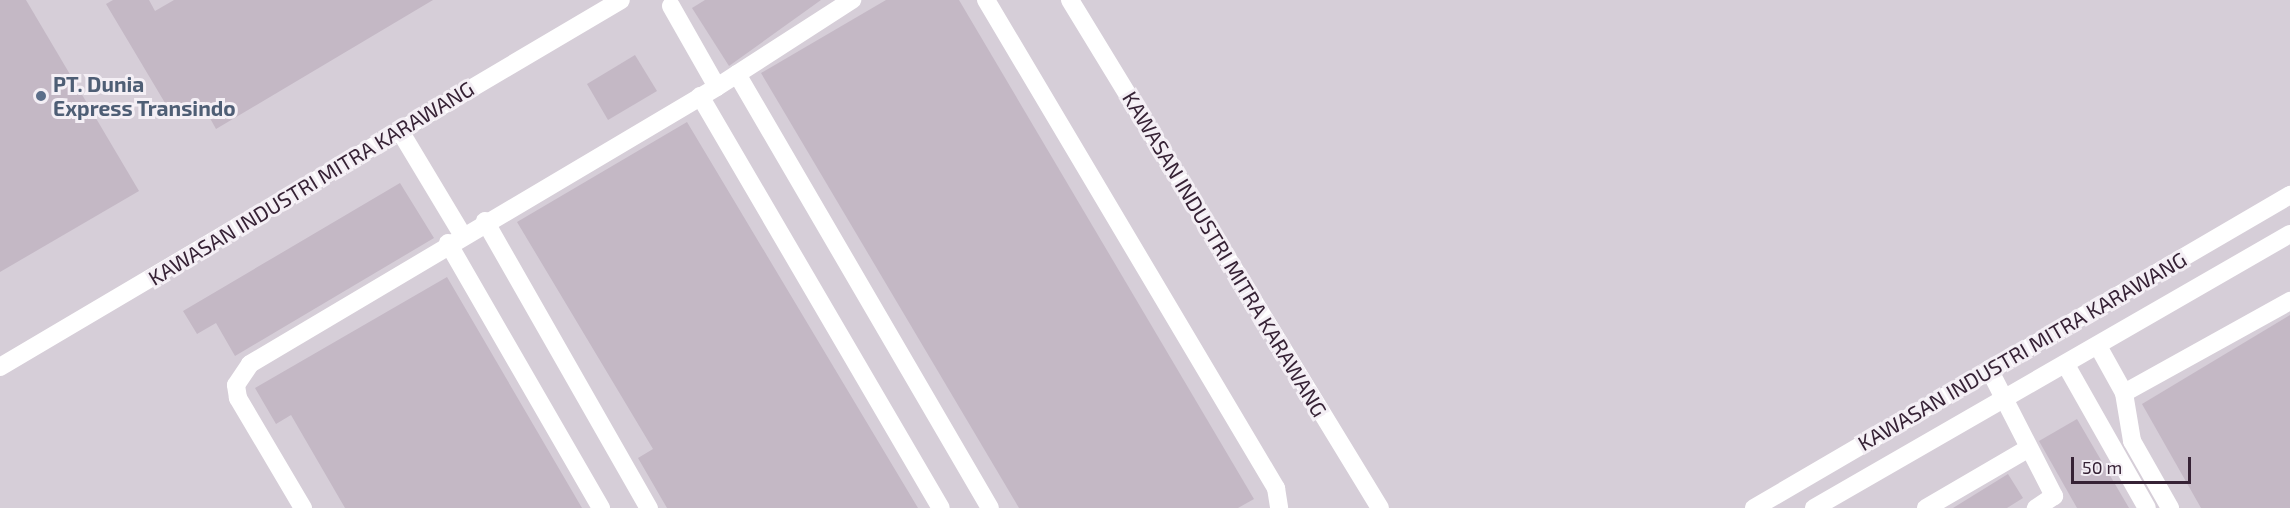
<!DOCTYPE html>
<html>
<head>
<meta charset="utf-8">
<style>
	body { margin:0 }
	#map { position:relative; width:2290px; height:508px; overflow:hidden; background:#e7dfe8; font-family:"Exo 2",sans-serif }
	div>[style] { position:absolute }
	.built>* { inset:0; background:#d6ced8 }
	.building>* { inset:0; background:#c4b8c5 }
	.minor>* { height:18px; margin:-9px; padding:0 9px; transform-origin:9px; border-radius:9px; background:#fff }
	.dots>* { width:16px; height:16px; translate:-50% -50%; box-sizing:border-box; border:3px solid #f4eff5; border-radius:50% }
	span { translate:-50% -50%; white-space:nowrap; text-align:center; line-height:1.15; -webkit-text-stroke:6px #f4eff5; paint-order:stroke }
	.service-label { font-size:21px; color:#4e5e75; font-weight:700 }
	.left { translate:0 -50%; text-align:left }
	.street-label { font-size:21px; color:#362235 }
	.scale { position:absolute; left:2071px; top:457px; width:120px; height:27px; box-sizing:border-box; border:3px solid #362235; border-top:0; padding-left:8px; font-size:18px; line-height:21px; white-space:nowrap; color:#362235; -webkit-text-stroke:4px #f4eff5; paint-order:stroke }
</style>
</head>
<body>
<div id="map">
	<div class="built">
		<div style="clip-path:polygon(0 0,2290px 0,2290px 508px,0 508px)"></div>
	</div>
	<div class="building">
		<div style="clip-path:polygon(0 0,26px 0,139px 191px,0 272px)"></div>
		<div style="clip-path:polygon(113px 0,149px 0,155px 11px,174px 0,433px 0,216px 129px,201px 102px,174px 118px,106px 4px)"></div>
		<div style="clip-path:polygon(705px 0,821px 0,729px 66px,692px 8px)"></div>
		<div style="clip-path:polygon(886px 0,959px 0,1254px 499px,1238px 508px,1019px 508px,761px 73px)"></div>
		<div style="clip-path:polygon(635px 55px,657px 91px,608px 120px,587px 84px)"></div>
		<div style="clip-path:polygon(687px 122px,918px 508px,667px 508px,638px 458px,653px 449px,517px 222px)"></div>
		<div style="clip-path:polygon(400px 183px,434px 238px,235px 356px,216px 323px,197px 334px,183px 311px)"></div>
		<div style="clip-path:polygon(447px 277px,582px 508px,345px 508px,291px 415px,276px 424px,255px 388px)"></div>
		<div style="clip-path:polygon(2290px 315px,2290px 508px,2201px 508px,2142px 404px)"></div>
		<div style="clip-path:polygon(2077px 419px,2129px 508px,2077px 508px,2039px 441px)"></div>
		<div style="clip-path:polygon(2008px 474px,2023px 498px,2007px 508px,1953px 508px)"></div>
	</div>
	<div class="minor">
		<div style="left:986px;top:0;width:568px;rotate:59.28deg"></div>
		<div style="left:1276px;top:488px;width:20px;rotate:81deg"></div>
		<div style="left:1070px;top:0;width:595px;rotate:58.61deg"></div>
		<div style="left:671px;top:6px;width:93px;rotate:60.4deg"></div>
		<div style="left:737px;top:74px;width:502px;rotate:59.76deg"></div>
		<div style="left:700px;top:96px;width:477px;rotate:59.7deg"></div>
		<div style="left:400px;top:131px;width:120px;rotate:59deg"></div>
		<div style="left:485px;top:221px;width:331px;rotate:60.3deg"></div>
		<div style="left:448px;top:243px;width:306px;rotate:60deg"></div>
		<div style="left:2098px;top:346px;width:54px;rotate:61deg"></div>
		<div style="left:2124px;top:393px;width:49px;rotate:80.5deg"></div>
		<div style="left:2132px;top:441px;width:77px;rotate:60.4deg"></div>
		<div style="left:2066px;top:365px;width:164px;rotate:60.5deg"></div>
		<div style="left:0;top:367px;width:721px;rotate:-30.58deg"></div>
		<div style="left:1989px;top:369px;width:143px;rotate:62.9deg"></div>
		<div style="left:2054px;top:496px;width:22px;rotate:146deg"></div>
		<div style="left:2124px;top:393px;width:190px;rotate:-29deg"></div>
		<div style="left:303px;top:508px;width:128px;rotate:-120.6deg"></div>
		<div style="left:238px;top:398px;width:13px;rotate:-99deg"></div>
		<div style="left:236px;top:385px;width:25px;rotate:-56deg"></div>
		<div style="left:250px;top:364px;width:543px;rotate:-30.67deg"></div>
		<div style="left:717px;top:87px;width:161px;rotate:-32.8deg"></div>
		<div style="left:1754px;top:508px;width:621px;rotate:-30.28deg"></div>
		<div style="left:1814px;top:508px;width:549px;rotate:-29.93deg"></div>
		<div style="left:1926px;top:508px;width:119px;rotate:-30.2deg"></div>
	</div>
	<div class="dots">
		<div style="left:41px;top:96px;background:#5c6f8a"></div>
	</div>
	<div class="service-label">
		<span class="left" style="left:53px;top:96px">PT. Dunia<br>Express Transindo</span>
	</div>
	<div class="street-label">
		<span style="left:311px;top:183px;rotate:-31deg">KAWASAN INDUSTRI MITRA KARAWANG</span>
		<span style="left:1225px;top:254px;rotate:59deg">KAWASAN INDUSTRI MITRA KARAWANG</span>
		<span style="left:2022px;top:351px;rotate:-30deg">KAWASAN INDUSTRI MITRA KARAWANG</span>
	</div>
	<div class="scale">50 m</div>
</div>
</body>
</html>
